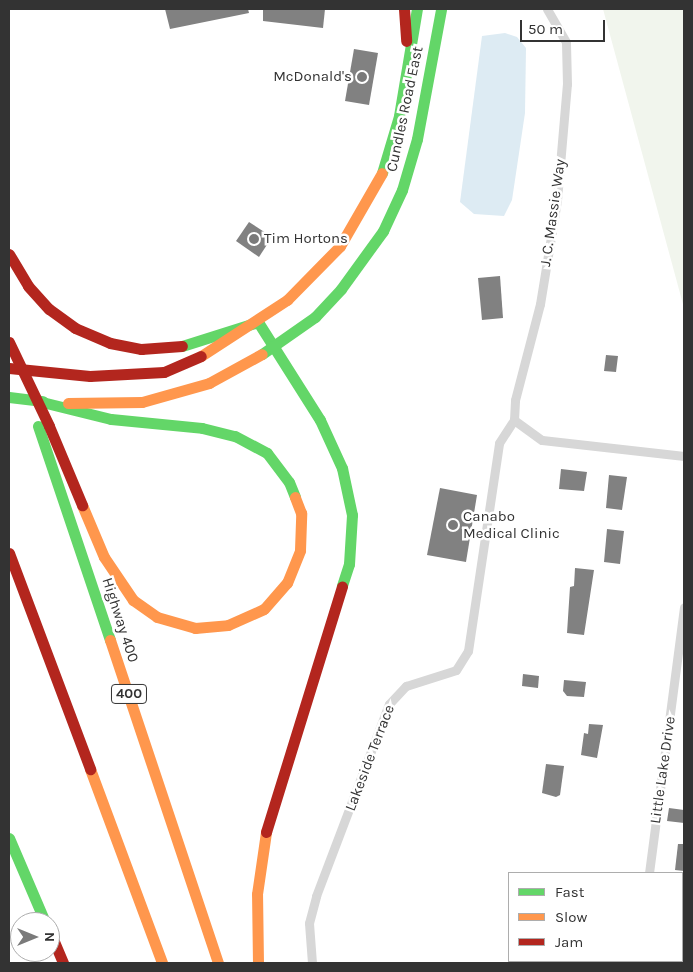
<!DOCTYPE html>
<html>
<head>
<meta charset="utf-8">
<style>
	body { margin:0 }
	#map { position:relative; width:693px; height:972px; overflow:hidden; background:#fff; font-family:Karla,sans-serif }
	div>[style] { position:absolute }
	.green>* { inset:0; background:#f1f5ed }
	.water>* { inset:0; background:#ddebf3 }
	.building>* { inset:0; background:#818181 }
	.street>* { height:9px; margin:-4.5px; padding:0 4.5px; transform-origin:4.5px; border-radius:4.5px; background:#d7d7d7 }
	.fast>* { height:11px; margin:-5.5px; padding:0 5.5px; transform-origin:5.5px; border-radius:5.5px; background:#63d668 }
	.slow>* { height:11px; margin:-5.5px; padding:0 5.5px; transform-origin:5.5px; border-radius:5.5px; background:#ff974d }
	.jam>* { height:11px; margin:-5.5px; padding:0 5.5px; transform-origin:5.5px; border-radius:5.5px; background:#b3261e }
	.jam-bridge>* { height:11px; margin:-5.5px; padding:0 5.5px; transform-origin:5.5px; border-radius:5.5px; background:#b3261e }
	.dots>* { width:14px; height:14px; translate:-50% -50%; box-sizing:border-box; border:2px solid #fff; border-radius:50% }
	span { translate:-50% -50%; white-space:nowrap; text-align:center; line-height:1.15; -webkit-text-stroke:5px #fff; paint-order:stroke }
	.shield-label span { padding:1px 4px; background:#fff; border:1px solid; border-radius:4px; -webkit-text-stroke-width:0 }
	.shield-label { font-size:14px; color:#333; font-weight:700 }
	.poi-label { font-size:15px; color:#333 }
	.right { translate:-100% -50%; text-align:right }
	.left { translate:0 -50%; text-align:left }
	.street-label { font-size:15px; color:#333 }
	.frame { position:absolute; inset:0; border:10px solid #333; pointer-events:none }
	.legend { position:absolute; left:508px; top:872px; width:175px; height:90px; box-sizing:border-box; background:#fff; border:1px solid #adadad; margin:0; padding:6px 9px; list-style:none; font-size:15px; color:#333 }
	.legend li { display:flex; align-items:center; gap:10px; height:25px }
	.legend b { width:25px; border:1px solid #adadad }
	.north { position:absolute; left:10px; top:912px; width:50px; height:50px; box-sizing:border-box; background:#fff; border:1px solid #adadad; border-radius:50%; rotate:90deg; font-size:14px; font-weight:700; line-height:20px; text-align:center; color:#333 }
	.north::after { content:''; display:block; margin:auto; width:18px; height:22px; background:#7a7a7a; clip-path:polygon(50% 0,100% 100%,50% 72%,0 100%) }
	.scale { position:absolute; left:520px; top:20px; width:85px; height:22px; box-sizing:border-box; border:2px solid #333; border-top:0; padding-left:6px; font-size:15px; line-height:18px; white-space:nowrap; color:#333; -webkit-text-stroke:4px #fff; paint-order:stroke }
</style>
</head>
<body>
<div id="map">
	<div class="green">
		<div style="clip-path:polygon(603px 9px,684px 9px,684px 308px)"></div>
	</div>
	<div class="water">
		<div style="clip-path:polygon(505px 33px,517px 37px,526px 48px,525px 113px,512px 200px,504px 216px,474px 214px,460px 202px,482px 36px)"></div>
	</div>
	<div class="building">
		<div style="clip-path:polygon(165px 9px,248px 9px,249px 13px,170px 29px)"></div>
		<div style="clip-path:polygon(263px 9px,325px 9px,323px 28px,263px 21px)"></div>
		<div style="clip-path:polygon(354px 49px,378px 53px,369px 105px,345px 101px)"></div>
		<div style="clip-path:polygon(249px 222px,272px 237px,259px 257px,236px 241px)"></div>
		<div style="clip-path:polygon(500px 276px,503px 318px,482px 320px,478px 278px)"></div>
		<div style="clip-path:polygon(606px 355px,618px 356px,616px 372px,604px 371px)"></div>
		<div style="clip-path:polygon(561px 469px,587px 472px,584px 491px,559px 489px)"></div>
		<div style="clip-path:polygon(609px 475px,627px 477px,622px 510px,606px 508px)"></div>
		<div style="clip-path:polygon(440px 488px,477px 495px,466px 562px,427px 555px)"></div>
		<div style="clip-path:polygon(607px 529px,624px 531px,620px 564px,604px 562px)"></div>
		<div style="clip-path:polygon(575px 568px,594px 570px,584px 635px,567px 633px,570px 587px,574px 586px)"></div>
		<div style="clip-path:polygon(523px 674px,539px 676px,538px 688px,522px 686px)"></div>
		<div style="clip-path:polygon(564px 680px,586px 682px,584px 697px,567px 696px,563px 691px)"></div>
		<div style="clip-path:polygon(589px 724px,603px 725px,597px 758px,581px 755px,584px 733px,588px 734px)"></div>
		<div style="clip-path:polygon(546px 764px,564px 766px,560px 795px,556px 797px,542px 793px)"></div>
		<div style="clip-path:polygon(669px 808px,684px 810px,684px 823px,667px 821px)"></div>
		<div style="clip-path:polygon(678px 844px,684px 844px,684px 871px,675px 870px)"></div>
	</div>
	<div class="street">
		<div style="left:514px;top:420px;width:20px;rotate:-87deg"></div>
		<div style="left:515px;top:400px;width:99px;rotate:-75.4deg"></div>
		<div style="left:540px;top:304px;width:105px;rotate:-80.7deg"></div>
		<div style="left:557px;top:200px;width:116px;rotate:-85.1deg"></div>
		<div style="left:567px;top:84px;width:42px;rotate:-91.4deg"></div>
		<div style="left:566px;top:42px;width:38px;rotate:-120deg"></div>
		<div style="left:514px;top:420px;width:34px;rotate:36deg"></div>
		<div style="left:542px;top:440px;width:143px;rotate:6.4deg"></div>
		<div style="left:649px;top:873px;width:268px;rotate:-82.5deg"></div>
		<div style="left:312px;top:963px;width:40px;rotate:-94.3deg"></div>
		<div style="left:309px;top:923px;width:28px;rotate:-75deg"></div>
		<div style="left:316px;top:896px;width:205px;rotate:-69.2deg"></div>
		<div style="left:389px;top:704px;width:25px;rotate:-47deg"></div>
		<div style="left:406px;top:686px;width:52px;rotate:-17.7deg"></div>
		<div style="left:456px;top:670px;width:22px;rotate:-58deg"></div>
		<div style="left:468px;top:651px;width:210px;rotate:-81.5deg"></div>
		<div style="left:499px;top:443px;width:27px;rotate:-57deg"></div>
		<div style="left:637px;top:963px;width:2px;rotate:-90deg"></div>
	</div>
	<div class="fast">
		<div style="left:382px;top:173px;width:59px;rotate:-73.4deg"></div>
		<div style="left:399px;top:116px;width:109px;rotate:-80.5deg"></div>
		<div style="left:182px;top:346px;width:80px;rotate:-17.5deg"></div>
		<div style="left:258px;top:322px;width:116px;rotate:57.7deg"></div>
		<div style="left:320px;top:420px;width:53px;rotate:65.4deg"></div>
		<div style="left:342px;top:468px;width:48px;rotate:78deg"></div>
		<div style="left:352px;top:515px;width:49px;rotate:93.5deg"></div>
		<div style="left:349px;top:564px;width:23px;rotate:108deg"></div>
		<div style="left:262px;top:354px;width:65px;rotate:-34.9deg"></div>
		<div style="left:315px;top:317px;width:38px;rotate:-47deg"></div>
		<div style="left:341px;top:289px;width:72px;rotate:-54.1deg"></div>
		<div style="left:383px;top:231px;width:45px;rotate:-65.1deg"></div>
		<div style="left:402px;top:190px;width:53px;rotate:-73.6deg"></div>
		<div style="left:417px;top:139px;width:132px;rotate:-79.5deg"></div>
		<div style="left:9px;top:397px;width:34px;rotate:7deg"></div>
		<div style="left:38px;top:401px;width:75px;rotate:13.9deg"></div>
		<div style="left:111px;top:419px;width:91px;rotate:5.6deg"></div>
		<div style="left:202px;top:428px;width:34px;rotate:14deg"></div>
		<div style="left:235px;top:436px;width:36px;rotate:28deg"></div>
		<div style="left:267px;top:453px;width:36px;rotate:53deg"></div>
		<div style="left:289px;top:482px;width:16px;rotate:68deg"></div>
		<div style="left:38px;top:426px;width:226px;rotate:71.4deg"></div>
		<div style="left:9px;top:838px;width:91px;rotate:66.8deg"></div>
	</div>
	<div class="slow">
		<div style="left:201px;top:356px;width:103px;rotate:-33.1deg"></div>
		<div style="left:287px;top:300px;width:76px;rotate:-45.5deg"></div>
		<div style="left:340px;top:246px;width:84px;rotate:-60.1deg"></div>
		<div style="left:68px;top:403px;width:74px;rotate:-0.8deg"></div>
		<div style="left:142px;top:402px;width:70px;rotate:-15.8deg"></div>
		<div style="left:209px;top:383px;width:60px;rotate:-28.7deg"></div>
		<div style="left:82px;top:505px;width:56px;rotate:67.1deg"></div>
		<div style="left:104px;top:557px;width:52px;rotate:56deg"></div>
		<div style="left:133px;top:600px;width:29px;rotate:35deg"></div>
		<div style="left:157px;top:617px;width:40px;rotate:16deg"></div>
		<div style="left:195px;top:628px;width:33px;rotate:-5deg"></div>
		<div style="left:228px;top:625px;width:39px;rotate:-24deg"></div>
		<div style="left:264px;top:609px;width:35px;rotate:-49deg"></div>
		<div style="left:287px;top:583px;width:35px;rotate:-68deg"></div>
		<div style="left:300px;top:550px;width:37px;rotate:-88deg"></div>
		<div style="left:301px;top:513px;width:17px;rotate:-111deg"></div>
		<div style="left:110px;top:640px;width:341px;rotate:71.5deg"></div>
		<div style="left:90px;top:769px;width:207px;rotate:69.6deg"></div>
		<div style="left:258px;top:963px;width:69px;rotate:-90.8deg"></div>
		<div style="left:257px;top:894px;width:63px;rotate:-81.7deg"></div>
	</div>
	<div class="jam">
		<div style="left:404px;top:9px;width:32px;rotate:86deg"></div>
		<div style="left:9px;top:254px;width:37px;rotate:59deg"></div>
		<div style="left:28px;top:286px;width:31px;rotate:48deg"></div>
		<div style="left:49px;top:309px;width:32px;rotate:36deg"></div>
		<div style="left:75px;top:328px;width:38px;rotate:23deg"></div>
		<div style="left:110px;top:343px;width:32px;rotate:11deg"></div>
		<div style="left:141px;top:349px;width:41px;rotate:-4.2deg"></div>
		<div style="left:9px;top:368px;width:81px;rotate:5.6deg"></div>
		<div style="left:90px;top:376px;width:74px;rotate:-3.1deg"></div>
		<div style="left:164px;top:372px;width:40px;rotate:-23.4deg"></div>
		<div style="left:49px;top:426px;width:86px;rotate:67.3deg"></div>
		<div style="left:9px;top:553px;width:231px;rotate:69.4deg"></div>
		<div style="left:266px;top:832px;width:257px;rotate:-72.8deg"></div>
		<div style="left:50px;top:932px;width:34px;rotate:67deg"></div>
	</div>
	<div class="jam-bridge">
		<div style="left:9px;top:342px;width:93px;rotate:64.5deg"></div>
	</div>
	<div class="dots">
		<div style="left:362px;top:77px;background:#7a7a7a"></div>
		<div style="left:254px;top:239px;background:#7a7a7a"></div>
		<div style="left:453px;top:525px;background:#7a7a7a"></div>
	</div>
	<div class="shield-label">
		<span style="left:129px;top:694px">400</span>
	</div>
	<div class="poi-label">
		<span class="right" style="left:352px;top:77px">McDonald's</span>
		<span class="left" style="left:264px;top:239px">Tim Hortons</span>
		<span class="left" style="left:463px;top:525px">Canabo<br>Medical Clinic</span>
	</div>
	<div class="street-label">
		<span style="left:405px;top:109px;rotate:-78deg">Cundles Road East</span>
		<span style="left:553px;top:213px;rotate:-82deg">J. C. Massie Way</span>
		<span style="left:120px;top:620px;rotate:72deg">Highway 400</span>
		<span style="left:370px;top:758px;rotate:-69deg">Lakeside Terrace</span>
		<span style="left:663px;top:770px;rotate:-82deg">Little Lake Drive</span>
	</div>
	<div class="frame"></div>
	<ul class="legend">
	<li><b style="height:6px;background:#63d668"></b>Fast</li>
	<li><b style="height:6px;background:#ff974d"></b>Slow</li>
	<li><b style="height:6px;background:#b3261e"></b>Jam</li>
	</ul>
	<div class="north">N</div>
	<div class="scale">50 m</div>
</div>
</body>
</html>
